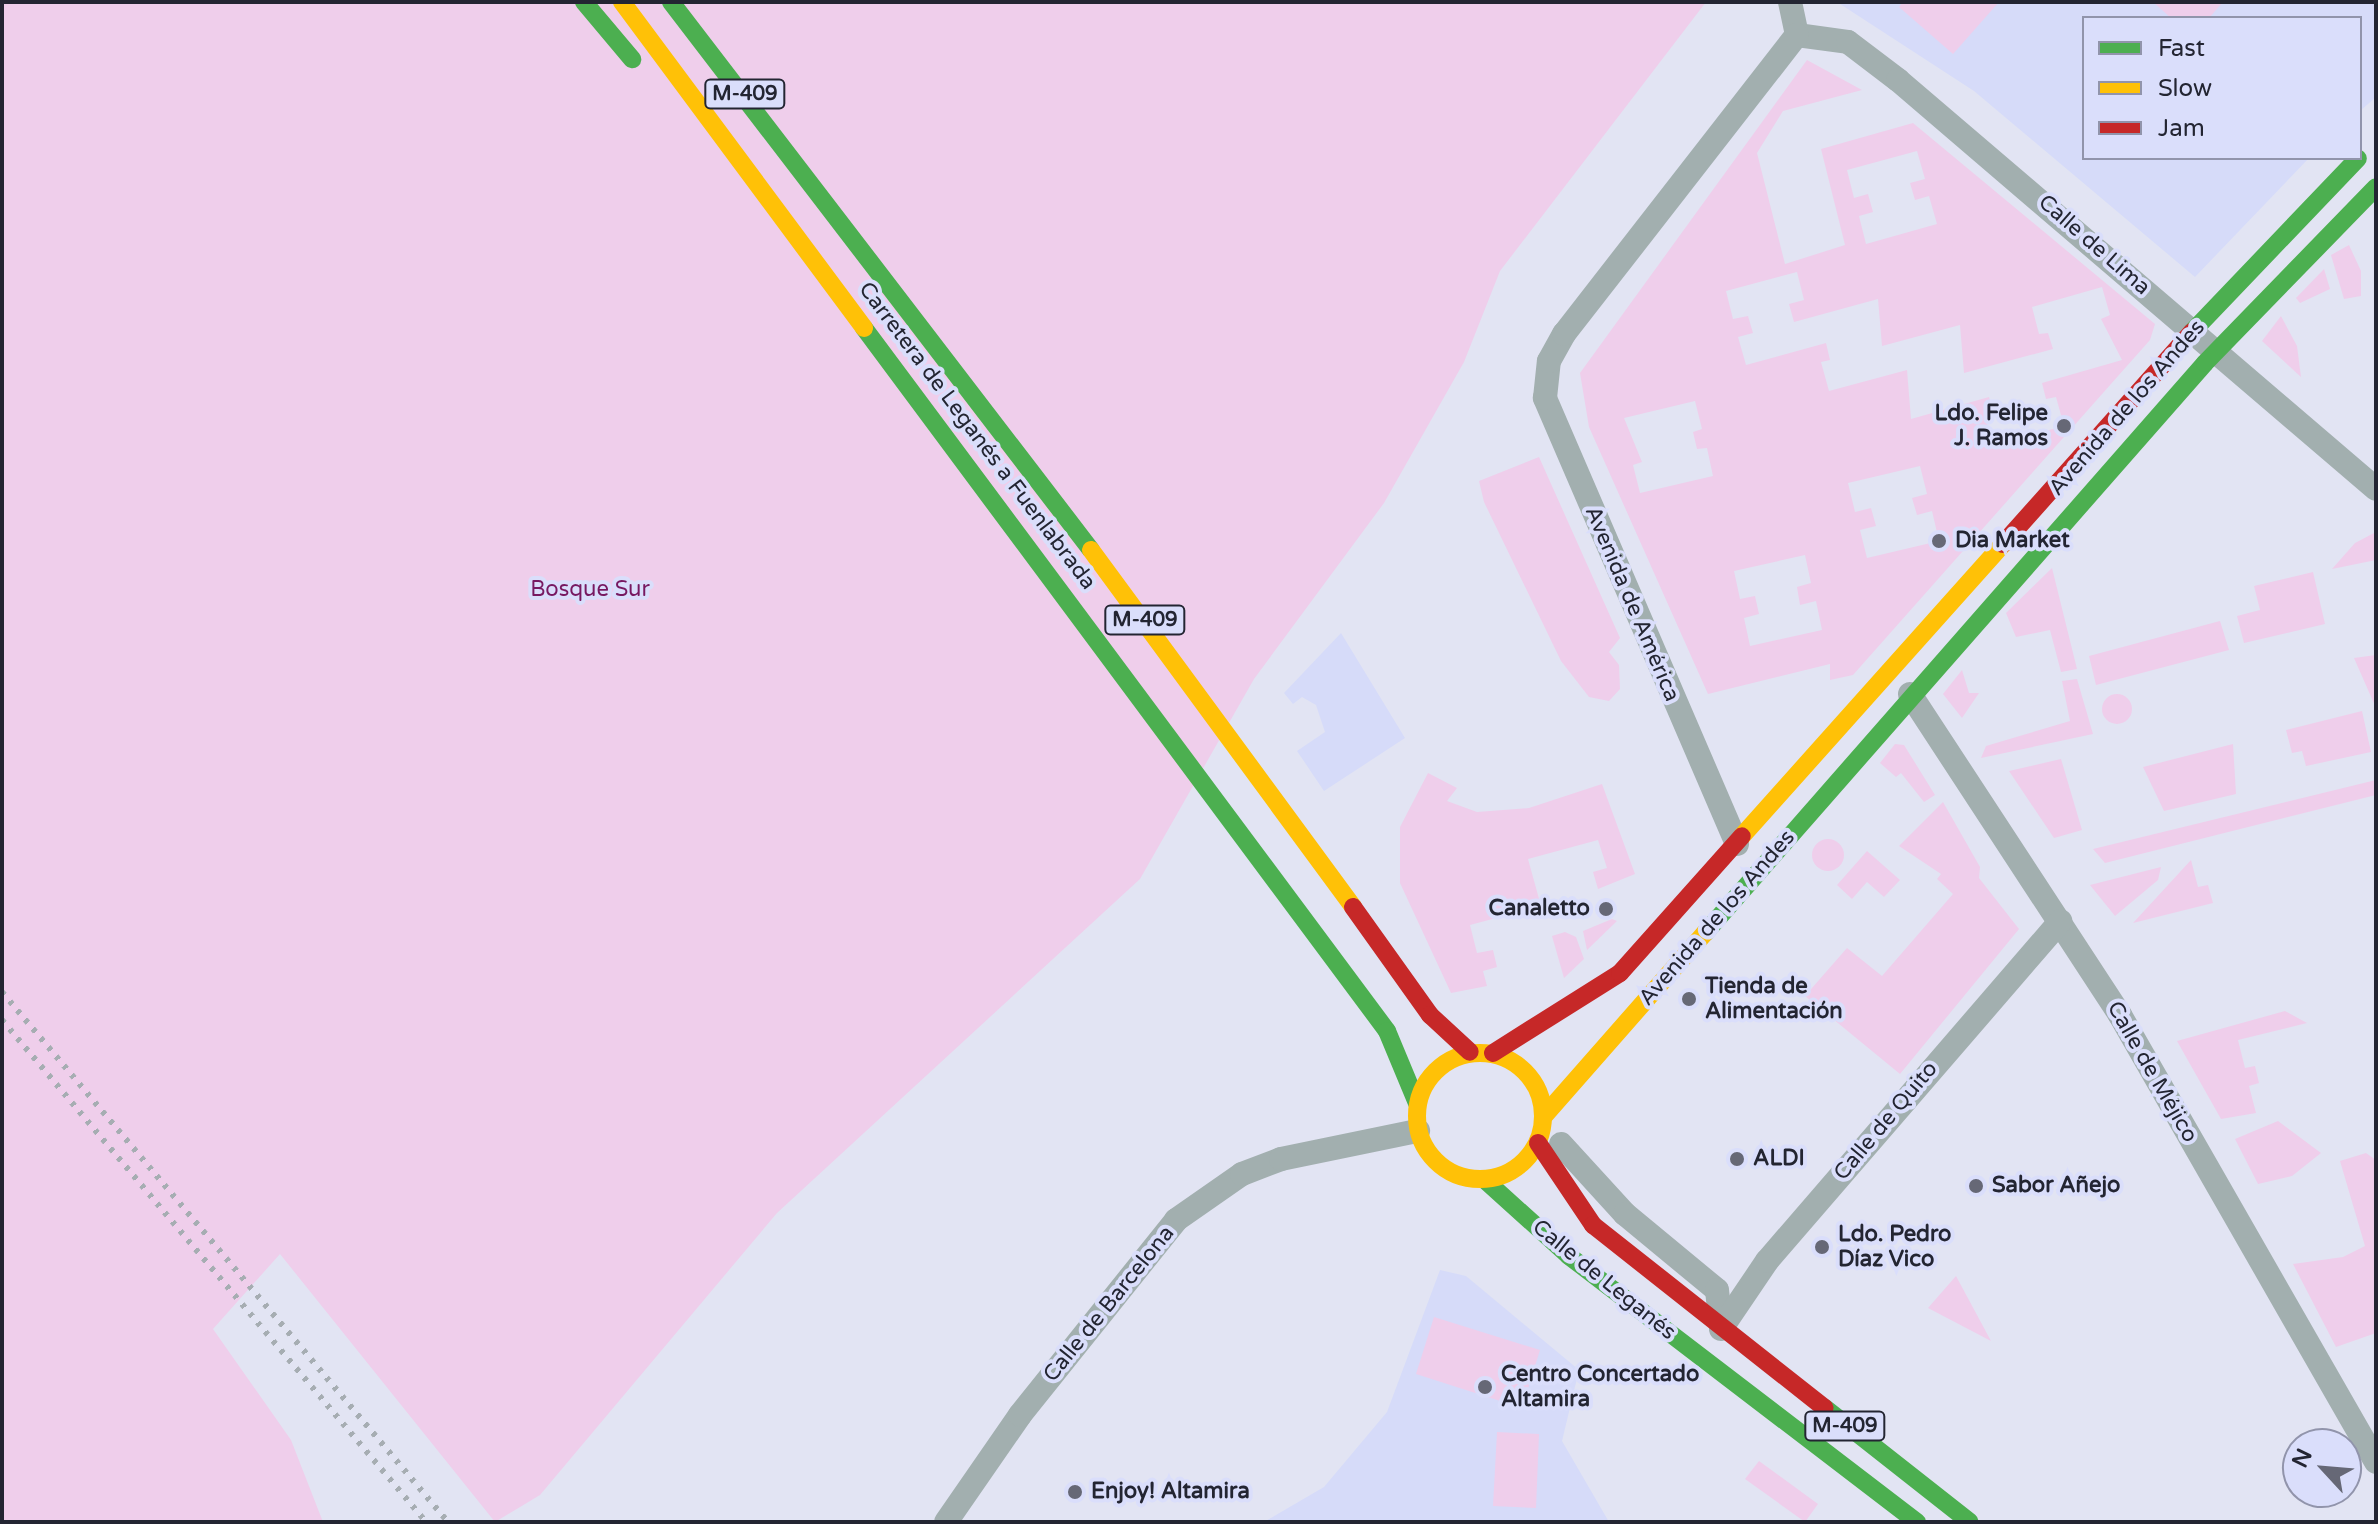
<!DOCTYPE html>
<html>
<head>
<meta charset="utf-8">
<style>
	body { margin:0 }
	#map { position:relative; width:2378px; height:1524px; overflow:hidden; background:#e2e4f3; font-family:"Varela Round",sans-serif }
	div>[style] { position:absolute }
	.built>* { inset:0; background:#d6dbf9 }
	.green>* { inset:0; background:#efceeb }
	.round { border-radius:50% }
	.street>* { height:24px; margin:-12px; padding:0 12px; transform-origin:12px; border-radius:12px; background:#a2afaf }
	.fast>* { height:18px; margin:-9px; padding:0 9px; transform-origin:9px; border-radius:9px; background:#4caf50 }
	.slow>* { height:18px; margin:-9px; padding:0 9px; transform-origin:9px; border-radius:9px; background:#ffc107 }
	.slow>.ring { margin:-9px; padding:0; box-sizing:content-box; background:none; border:18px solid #ffc107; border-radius:50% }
	.jam>* { height:18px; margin:-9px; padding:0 9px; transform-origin:9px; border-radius:9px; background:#c62828 }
	.rail>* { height:6px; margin-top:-3px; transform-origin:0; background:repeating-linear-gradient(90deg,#a6adb2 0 4px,transparent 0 12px) }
	.dots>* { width:22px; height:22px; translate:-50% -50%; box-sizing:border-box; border:4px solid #dadefb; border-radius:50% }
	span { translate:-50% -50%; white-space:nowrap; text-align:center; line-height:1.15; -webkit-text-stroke:8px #dadefb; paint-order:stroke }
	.shield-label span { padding:2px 6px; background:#dadefb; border:2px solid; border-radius:6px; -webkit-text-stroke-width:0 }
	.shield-label { font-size:20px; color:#232532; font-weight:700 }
	.street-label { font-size:22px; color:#232532 }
	.poi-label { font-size:22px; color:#232532; font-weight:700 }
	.right { translate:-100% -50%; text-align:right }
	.left { translate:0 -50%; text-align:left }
	.park-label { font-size:22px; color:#771961 }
	.frame { position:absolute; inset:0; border:4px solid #232532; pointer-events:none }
	.legend { position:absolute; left:2082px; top:16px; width:280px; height:144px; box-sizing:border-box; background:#dadefb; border:2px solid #9194ab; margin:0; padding:10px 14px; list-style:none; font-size:24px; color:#232532 }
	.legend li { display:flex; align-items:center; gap:16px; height:40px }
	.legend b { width:40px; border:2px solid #9194ab }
	.north { position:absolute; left:2282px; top:1428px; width:80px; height:80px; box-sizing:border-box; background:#dadefb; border:2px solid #9194ab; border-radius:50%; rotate:296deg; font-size:22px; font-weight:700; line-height:32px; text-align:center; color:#232532 }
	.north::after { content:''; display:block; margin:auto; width:28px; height:36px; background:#666876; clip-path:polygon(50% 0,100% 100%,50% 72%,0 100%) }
</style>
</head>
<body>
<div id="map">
	<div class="built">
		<div style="clip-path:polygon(1837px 2px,2376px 2px,2376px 97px,2360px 111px,2360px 18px,2084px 18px,2084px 158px,2309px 158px,2195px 277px,1974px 91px)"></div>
		<div style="clip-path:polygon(1341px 633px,1405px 738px,1324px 791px,1297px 751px,1325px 732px,1316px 705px,1302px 697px,1293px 704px,1284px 693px)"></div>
		<div style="clip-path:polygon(1440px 1270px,1466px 1276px,1579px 1370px,1562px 1441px,1609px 1522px,1264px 1522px,1324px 1487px,1387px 1412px)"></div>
	</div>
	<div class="green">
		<div style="clip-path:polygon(2px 2px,1706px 2px,1500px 271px,1464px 362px,1384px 503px,1254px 679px,1140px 879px,777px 1213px,540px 1495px,495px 1522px,280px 1254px,213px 1329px,291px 1440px,323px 1522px,2px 1522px)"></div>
		<div style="clip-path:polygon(1903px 2px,1999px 2px,1953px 54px,1899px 7px)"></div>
		<div style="clip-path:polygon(2153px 2px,2223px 2px,2209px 18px,2171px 18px)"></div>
		<div style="clip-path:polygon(evenodd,1807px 60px,1862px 90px,1783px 111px,1757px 153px,1785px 264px,1845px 245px,1821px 149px,1913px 123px,2155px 324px,2150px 340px,1853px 675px,1830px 680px,1830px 664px,1708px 694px,1589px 427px,1580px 373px,1807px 60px,1917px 151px,1925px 179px,1910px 183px,1915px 200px,1929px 196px,1937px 224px,1866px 244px,1859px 216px,1873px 212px,1868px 194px,1854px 198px,1847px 170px,1917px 151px,1807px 60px,1797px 272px,1804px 300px,1789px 304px,1794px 322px,1878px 299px,1882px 346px,1960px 325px,1964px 373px,2053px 349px,2048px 333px,2039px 334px,2032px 307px,2102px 287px,2110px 315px,2101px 319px,2122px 360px,2042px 383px,2046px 399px,2056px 397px,2064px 426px,1993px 445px,1985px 416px,1994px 413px,1989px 397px,1911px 419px,1907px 370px,1829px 391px,1821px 362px,1830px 360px,1826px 343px,1746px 365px,1738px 337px,1753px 333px,1748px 316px,1733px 319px,1726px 291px,1797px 272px,1807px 60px,1695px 401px,1702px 429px,1693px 432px,1697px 449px,1707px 448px,1713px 476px,1640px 493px,1633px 465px,1642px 462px,1624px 418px,1695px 401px,1807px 60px,1920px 466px,1927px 494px,1912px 498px,1917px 515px,1932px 511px,1939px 541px,1867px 558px,1860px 530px,1876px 526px,1871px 508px,1855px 512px,1848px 483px,1920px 466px,1807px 60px,1805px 555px,1811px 583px,1797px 587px,1800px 605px,1816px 601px,1822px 630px,1750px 646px,1744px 618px,1759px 614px,1755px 596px,1740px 599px,1734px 571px,1805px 555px)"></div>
		<div style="clip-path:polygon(2349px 245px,2361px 271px,2361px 296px,2344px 299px,2331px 255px)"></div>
		<div style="clip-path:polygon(2324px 269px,2330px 289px,2300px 303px,2296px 298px)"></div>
		<div style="clip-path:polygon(2281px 316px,2297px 346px,2301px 377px,2262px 341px)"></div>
		<div style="clip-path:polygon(1539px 457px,1620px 638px,1609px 652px,1619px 665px,1620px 689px,1609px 701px,1589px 697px,1561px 661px,1484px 502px,1479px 481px)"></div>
		<div style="clip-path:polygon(2376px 532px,2376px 560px,2332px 569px,2355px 543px)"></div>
		<div style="clip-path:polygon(2052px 568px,2077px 669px,2061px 672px,2050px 630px,2016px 637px,2006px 613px)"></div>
		<div style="clip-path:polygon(2313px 572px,2325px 624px,2244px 643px,2237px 616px,2260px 610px,2254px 586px)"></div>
		<div style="clip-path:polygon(2220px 621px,2229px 650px,2096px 685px,2089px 656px)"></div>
		<div style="clip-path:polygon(2376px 655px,2376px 708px,2354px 658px)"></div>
		<div style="clip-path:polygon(1962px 670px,1969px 693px,1979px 693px,1962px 718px,1943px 694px)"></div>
		<div style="clip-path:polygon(2077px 679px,2093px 734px,1981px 758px,1986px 746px,2070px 721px,2062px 681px)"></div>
		<div class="round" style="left:2102px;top:694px;width:30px;height:30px"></div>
		<div style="clip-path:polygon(2362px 711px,2371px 752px,2306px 766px,2302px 751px,2292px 753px,2286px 730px)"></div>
		<div style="clip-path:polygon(1895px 744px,1904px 745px,1935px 795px,1924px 802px,1901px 773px,1896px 777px,1880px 763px)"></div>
		<div style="clip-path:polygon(2233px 744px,2236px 794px,2164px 811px,2143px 767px)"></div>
		<div style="clip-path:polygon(2061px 759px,2082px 830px,2054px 838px,2009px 771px)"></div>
		<div style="clip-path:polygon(1428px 773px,1457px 788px,1447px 801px,1477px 812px,1529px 808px,1602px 784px,1635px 874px,1598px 889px,1593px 872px,1607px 868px,1598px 840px,1528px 859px,1541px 906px,1470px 925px,1477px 953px,1493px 950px,1497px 967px,1483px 971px,1487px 986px,1451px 993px,1400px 883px,1400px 827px)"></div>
		<div style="clip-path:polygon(2376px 780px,2376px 795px,2105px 863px,2093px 849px)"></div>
		<div style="clip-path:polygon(1943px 802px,1980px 867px,1979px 878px,2019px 929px,1900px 1074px,1805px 996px,1847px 948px,1882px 976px,1953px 894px,1937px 879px,1941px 874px,1899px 846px)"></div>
		<div class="round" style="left:1812px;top:839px;width:32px;height:32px"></div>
		<div style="clip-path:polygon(1867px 851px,1900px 880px,1884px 897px,1867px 882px,1852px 899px,1837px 885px)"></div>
		<div style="clip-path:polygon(2191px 860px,2198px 887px,2208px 885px,2213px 903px,2133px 923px)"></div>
		<div style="clip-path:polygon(2161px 867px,2158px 880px,2115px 916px,2090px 885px)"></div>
		<div style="clip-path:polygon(1612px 919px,1617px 921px,1587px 950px,1583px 931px)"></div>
		<div style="clip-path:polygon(1565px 932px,1576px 937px,1584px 959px,1564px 978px,1552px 936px)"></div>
		<div style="clip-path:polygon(2285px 1011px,2307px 1023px,2238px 1040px,2245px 1068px,2255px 1066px,2259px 1083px,2249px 1086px,2256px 1113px,2221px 1119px,2177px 1041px)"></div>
		<div style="clip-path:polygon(2278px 1121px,2321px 1153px,2292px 1176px,2258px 1184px,2235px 1139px)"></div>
		<div style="clip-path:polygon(2366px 1153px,2376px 1160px,2376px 1333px,2336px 1347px,2293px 1264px,2343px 1257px,2365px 1246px,2340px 1161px)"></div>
		<div style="clip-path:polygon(1956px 1276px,1991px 1341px,1928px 1308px)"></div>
		<div style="clip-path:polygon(1434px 1317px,1540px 1350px,1522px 1408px,1416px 1374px)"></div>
		<div style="clip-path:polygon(1497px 1432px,1539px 1434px,1536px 1508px,1493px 1506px)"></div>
		<div style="clip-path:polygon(1759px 1461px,1818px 1504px,1805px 1522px,1745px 1479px)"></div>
	</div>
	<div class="street">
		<div style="left:1790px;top:2px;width:34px;rotate:78deg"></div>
		<div style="left:1797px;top:35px;width:51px;rotate:7.8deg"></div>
		<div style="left:1848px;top:42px;width:63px;rotate:37.2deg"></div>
		<div style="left:1898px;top:80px;width:629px;rotate:40.55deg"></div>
		<div style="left:1910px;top:694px;width:384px;rotate:56.8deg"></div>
		<div style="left:2120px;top:1015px;width:515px;rotate:60.2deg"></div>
		<div style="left:1737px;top:844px;width:486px;rotate:-113.3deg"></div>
		<div style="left:1545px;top:398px;width:37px;rotate:-84deg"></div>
		<div style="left:1549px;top:361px;width:31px;rotate:-61deg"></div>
		<div style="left:1564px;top:334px;width:379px;rotate:-52.1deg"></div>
		<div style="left:1561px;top:1144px;width:95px;rotate:47.6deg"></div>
		<div style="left:1625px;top:1214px;width:119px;rotate:39.6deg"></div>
		<div style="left:1717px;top:1290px;width:37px;rotate:84deg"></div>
		<div style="left:1721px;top:1329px;width:82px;rotate:-55.9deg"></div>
		<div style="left:1767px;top:1261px;width:449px;rotate:-49.2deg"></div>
		<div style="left:946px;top:1522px;width:130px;rotate:-55.3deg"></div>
		<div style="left:1020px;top:1415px;width:250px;rotate:-51.3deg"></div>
		<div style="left:1176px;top:1220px;width:80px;rotate:-34.9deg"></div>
		<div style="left:1242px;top:1174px;width:42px;rotate:-21deg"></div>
		<div style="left:1281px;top:1159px;width:140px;rotate:-11.6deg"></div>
	</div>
	<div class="fast">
		<div style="left:584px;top:2px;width:75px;rotate:49.9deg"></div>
		<div style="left:671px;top:2px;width:690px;rotate:52.53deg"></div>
		<div style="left:864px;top:328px;width:876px;rotate:53.35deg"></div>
		<div style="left:1387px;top:1031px;width:78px;rotate:67.4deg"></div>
		<div style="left:2192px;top:332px;width:240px;rotate:-46.3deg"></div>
		<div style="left:1705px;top:933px;width:758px;rotate:-48.74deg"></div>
		<div style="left:2205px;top:363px;width:245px;rotate:-45.8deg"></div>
		<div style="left:1485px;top:1180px;width:113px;rotate:42.1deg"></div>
		<div style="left:1569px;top:1256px;width:438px;rotate:37.4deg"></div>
		<div style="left:1825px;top:1408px;width:184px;rotate:38.2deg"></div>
	</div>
	<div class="slow">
		<div style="left:622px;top:2px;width:406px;rotate:53.4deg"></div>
		<div style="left:1091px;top:550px;width:443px;rotate:53.7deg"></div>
		<div style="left:1742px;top:836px;width:392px;rotate:-48.2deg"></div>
		<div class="ring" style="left:1417px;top:1053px;width:108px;height:108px"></div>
		<div style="left:1544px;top:1116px;width:244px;rotate:-48.7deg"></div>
	</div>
	<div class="jam">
		<div style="left:2003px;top:544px;width:284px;rotate:-48.3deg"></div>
		<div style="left:1353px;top:907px;width:133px;rotate:54.5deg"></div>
		<div style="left:1430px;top:1015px;width:54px;rotate:42.8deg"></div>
		<div style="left:1493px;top:1053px;width:150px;rotate:-32.2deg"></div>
		<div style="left:1620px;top:973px;width:183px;rotate:-48.3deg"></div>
		<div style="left:1538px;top:1143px;width:99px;rotate:56.1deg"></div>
		<div style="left:1593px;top:1225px;width:295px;rotate:38.3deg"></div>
	</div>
	<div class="rail">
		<div style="left:2px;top:992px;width:693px;rotate:49.92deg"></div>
		<div style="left:2px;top:1020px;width:657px;rotate:49.81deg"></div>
	</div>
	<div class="dots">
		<div style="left:2064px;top:426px;background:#666876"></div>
		<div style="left:1939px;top:541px;background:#666876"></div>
		<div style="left:1606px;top:909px;background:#666876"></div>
		<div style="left:1689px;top:999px;background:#666876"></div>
		<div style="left:1737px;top:1159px;background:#666876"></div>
		<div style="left:1976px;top:1186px;background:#666876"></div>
		<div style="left:1822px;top:1247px;background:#666876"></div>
		<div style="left:1485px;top:1387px;background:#666876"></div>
		<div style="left:1075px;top:1492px;background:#666876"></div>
	</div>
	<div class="shield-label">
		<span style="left:745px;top:94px">M-409</span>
		<span style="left:1145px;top:620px">M-409</span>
		<span style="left:1845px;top:1426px">M-409</span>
	</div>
	<div class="street-label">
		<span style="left:2094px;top:245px;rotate:41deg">Calle de Lima</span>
		<span style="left:2127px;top:408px;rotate:-49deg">Avenida de los Andes</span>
		<span style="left:977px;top:436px;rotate:53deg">Carretera de Leganés a Fuenlabrada</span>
		<span style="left:1632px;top:604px;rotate:67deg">Avenida de América</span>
		<span style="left:1717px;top:918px;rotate:-49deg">Avenida de los Andes</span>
		<span style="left:2152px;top:1072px;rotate:60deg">Calle de Méjico</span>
		<span style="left:1886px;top:1121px;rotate:-50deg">Calle de Quito</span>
		<span style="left:1604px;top:1280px;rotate:39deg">Calle de Leganés</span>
		<span style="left:1109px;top:1304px;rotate:-51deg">Calle de Barcelona</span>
	</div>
	<div class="poi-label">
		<span class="right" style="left:2048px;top:426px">Ldo. Felipe<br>J. Ramos</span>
		<span class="left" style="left:1955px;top:541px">Dia Market</span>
		<span class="right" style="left:1590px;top:909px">Canaletto</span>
		<span class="left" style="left:1705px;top:999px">Tienda de<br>Alimentación</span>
		<span class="left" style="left:1753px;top:1159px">ALDI</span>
		<span class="left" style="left:1992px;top:1186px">Sabor Añejo</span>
		<span class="left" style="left:1838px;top:1247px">Ldo. Pedro<br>Díaz Vico</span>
		<span class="left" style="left:1501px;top:1387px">Centro Concertado<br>Altamira</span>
		<span class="left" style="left:1091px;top:1492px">Enjoy! Altamira</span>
	</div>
	<div class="park-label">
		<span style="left:590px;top:590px">Bosque Sur</span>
	</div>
	<div class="frame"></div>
	<ul class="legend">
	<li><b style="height:10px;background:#4caf50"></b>Fast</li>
	<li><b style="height:10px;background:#ffc107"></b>Slow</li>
	<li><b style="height:10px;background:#c62828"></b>Jam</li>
	</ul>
	<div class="north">N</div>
</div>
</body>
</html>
